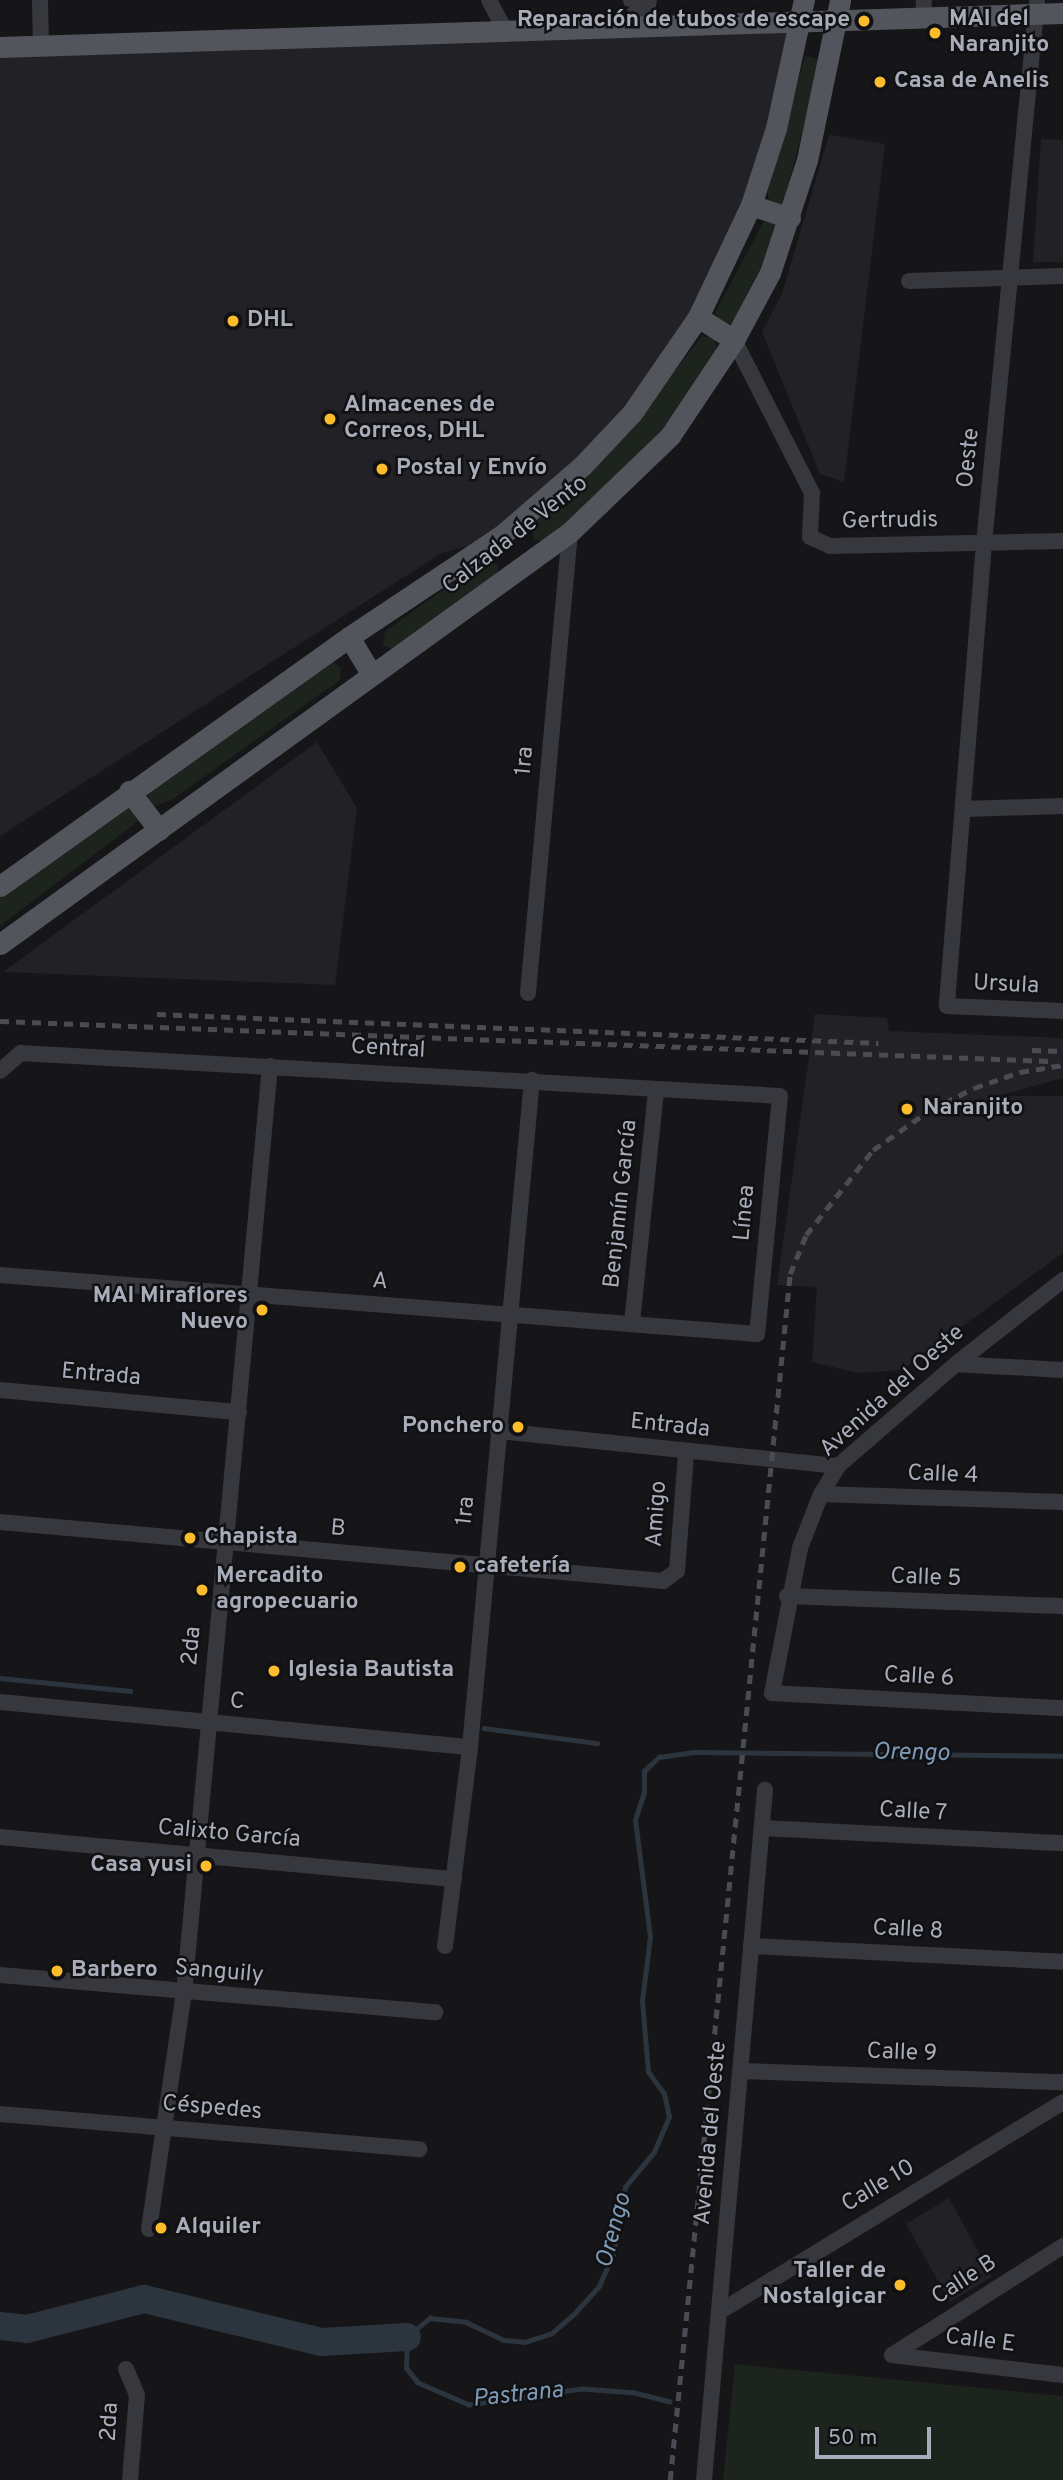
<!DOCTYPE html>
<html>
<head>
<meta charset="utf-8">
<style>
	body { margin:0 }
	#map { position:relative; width:1063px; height:2480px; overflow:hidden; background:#161619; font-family:Overpass,sans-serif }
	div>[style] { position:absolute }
	.built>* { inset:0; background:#222226 }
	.green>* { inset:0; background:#1c241d }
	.stream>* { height:4.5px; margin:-2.25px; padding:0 2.25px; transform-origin:2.25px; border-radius:2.25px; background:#2c353d }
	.river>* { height:28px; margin:-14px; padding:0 14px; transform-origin:14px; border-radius:14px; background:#2c353d }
	.minor>* { height:16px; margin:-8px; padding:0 8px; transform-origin:8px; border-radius:8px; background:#37383e }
	.major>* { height:21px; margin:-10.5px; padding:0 10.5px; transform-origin:10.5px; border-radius:10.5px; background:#53555d }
	.rail>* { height:4.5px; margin-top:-2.25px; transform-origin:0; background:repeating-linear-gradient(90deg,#4a4c53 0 9px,transparent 0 16px) }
	.dots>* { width:19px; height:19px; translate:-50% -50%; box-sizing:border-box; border:4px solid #111114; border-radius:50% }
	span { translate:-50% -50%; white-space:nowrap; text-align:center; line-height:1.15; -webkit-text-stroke:5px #111114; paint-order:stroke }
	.poi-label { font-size:23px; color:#a8adb9; font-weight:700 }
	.left { translate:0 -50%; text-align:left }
	.right { translate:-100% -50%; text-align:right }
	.street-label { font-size:23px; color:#a8adb9 }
	.water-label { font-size:24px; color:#7d9ab6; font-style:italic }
	.scale { position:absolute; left:815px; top:2427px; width:116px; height:32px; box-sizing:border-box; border:4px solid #a8adb9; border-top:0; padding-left:9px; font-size:21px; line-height:24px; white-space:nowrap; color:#a8adb9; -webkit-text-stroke:5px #111114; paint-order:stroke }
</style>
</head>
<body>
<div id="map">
	<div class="built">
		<div style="clip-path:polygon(800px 23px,776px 128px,663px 370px,502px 535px,440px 554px,0 836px,0 47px)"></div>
		<div style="clip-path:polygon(829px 135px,885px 144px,844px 482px,820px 474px,762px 332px,782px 294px)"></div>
		<div style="clip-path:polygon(1041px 139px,1063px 140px,1063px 262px,1033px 262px)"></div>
		<div style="clip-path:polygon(317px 742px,357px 808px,335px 985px,3px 972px)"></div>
		<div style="clip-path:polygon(815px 1014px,887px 1018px,889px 1031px,1063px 1038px,1063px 1078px,998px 1096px,1063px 1096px,1063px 1253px,902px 1370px,858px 1373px,812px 1362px,817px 1287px,777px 1285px)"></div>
		<div style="clip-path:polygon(949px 2198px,992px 2277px,950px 2302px,906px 2224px)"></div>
	</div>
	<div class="green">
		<div style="clip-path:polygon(805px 56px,821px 60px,783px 205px,770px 202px,767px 194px)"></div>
		<div style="clip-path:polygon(764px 221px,778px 224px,767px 264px,734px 324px,725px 325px,715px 313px)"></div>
		<div style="clip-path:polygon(702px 336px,714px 339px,718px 351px,648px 449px,544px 542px,533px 539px,534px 522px,625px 434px)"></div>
		<div style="clip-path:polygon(487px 559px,498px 565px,498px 574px,395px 650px,383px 645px,385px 631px)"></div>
		<div style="clip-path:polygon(329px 660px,341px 667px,340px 680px,173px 799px,152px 807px,146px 800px,152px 788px)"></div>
		<div style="clip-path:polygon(131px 806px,139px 817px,137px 822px,0 926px,0 898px)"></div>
		<div style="clip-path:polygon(735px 2364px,1063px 2396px,1063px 2480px,723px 2480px)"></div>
	</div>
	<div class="stream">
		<div style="left:0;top:1678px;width:131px;rotate:5.7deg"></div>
		<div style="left:484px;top:1728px;width:114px;rotate:7.6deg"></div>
		<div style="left:670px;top:2402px;width:36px;rotate:-166deg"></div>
		<div style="left:635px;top:2393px;width:53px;rotate:-175.7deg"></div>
		<div style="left:582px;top:2389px;width:114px;rotate:171.9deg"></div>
		<div style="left:469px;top:2405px;width:56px;rotate:-156.7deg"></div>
		<div style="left:418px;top:2383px;width:19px;rotate:-129deg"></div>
		<div style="left:406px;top:2368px;width:31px;rotate:-88deg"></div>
		<div style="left:407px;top:2337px;width:30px;rotate:-40deg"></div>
		<div style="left:430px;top:2318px;width:36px;rotate:6deg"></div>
		<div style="left:466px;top:2322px;width:42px;rotate:25.3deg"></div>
		<div style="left:504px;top:2340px;width:21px;rotate:5deg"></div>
		<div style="left:525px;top:2342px;width:28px;rotate:-18deg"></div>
		<div style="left:552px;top:2333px;width:29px;rotate:-41deg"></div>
		<div style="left:574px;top:2314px;width:38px;rotate:-48deg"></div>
		<div style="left:599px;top:2286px;width:34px;rotate:-66deg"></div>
		<div style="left:613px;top:2255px;width:69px;rotate:-80deg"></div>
		<div style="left:625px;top:2187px;width:45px;rotate:-50.4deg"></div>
		<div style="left:654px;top:2152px;width:38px;rotate:-67deg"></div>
		<div style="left:669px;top:2117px;width:24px;rotate:-102deg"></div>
		<div style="left:664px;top:2094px;width:27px;rotate:-126deg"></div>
		<div style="left:648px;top:2072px;width:71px;rotate:-94.8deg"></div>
		<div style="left:642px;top:2001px;width:64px;rotate:-82.9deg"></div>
		<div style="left:650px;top:1937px;width:118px;rotate:-97.3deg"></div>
		<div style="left:635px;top:1820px;width:28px;rotate:-72deg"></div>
		<div style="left:644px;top:1793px;width:22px;rotate:-90deg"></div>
		<div style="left:644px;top:1771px;width:21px;rotate:-43deg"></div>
		<div style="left:659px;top:1757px;width:37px;rotate:-8deg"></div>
		<div style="left:696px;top:1752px;width:367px;rotate:0.6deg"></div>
	</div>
	<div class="river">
		<div style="left:0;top:2326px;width:27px;rotate:6deg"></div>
		<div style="left:27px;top:2329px;width:121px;rotate:-14.4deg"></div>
		<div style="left:144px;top:2299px;width:183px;rotate:13.6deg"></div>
		<div style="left:322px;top:2342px;width:85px;rotate:-3.4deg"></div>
	</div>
	<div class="minor">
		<div style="left:40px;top:0;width:46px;rotate:88.8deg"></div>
		<div style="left:489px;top:0;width:36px;rotate:62deg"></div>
		<div style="left:631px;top:0;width:30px;rotate:63deg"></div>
		<div style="left:1037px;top:0;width:546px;rotate:95.57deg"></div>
		<div style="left:984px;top:543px;width:464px;rotate:94.6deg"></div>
		<div style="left:947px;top:1006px;width:116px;rotate:2.5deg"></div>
		<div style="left:923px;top:18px;width:18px;rotate:-87deg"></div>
		<div style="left:645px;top:27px;width:27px;rotate:-82deg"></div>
		<div style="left:909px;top:281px;width:154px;rotate:-1.9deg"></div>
		<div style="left:734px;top:340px;width:172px;rotate:63deg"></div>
		<div style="left:812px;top:493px;width:44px;rotate:92.6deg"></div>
		<div style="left:810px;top:537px;width:22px;rotate:24deg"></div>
		<div style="left:830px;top:546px;width:233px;rotate:-1.2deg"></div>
		<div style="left:963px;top:809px;width:100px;rotate:-1.7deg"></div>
		<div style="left:528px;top:993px;width:463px;rotate:-84.8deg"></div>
		<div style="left:0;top:1071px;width:28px;rotate:-41deg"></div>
		<div style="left:21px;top:1053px;width:760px;rotate:3.24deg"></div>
		<div style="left:780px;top:1096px;width:239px;rotate:95.5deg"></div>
		<div style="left:757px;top:1334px;width:759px;rotate:-175.54deg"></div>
		<div style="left:1063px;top:1280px;width:136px;rotate:141.9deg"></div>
		<div style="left:956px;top:1364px;width:156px;rotate:139.2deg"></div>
		<div style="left:838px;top:1466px;width:33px;rotate:121deg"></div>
		<div style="left:821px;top:1494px;width:58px;rotate:111.3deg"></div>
		<div style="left:800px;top:1548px;width:148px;rotate:100.9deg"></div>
		<div style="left:772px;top:1693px;width:291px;rotate:3deg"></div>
		<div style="left:632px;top:1323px;width:235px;rotate:-84.1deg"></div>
		<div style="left:956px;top:1364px;width:107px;rotate:3.2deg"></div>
		<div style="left:0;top:1390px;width:240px;rotate:5.3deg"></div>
		<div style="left:498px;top:1431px;width:342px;rotate:5.9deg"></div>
		<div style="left:821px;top:1494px;width:242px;rotate:1.9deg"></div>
		<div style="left:0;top:1522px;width:666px;rotate:5.09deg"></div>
		<div style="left:663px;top:1581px;width:17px;rotate:-36deg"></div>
		<div style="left:677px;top:1571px;width:118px;rotate:-85.6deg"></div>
		<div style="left:787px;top:1596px;width:276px;rotate:2.1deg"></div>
		<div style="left:0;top:1702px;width:472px;rotate:5.5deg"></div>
		<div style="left:762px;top:1828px;width:301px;rotate:2.9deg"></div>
		<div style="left:0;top:1837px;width:456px;rotate:5.3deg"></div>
		<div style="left:445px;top:1946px;width:201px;rotate:-82.8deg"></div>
		<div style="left:470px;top:1747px;width:670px;rotate:-84.69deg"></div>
		<div style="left:751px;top:1946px;width:312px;rotate:2.9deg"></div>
		<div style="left:0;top:1975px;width:437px;rotate:4.9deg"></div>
		<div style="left:740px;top:2071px;width:323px;rotate:2deg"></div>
		<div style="left:0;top:2114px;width:421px;rotate:4.8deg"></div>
		<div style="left:149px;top:2229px;width:239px;rotate:-81.6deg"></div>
		<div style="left:184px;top:1993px;width:931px;rotate:-84.7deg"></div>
		<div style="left:719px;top:2312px;width:403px;rotate:-31.4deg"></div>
		<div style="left:892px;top:2355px;width:203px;rotate:-32.5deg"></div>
		<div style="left:892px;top:2355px;width:172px;rotate:6.7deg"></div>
		<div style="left:126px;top:2369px;width:28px;rotate:67deg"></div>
		<div style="left:137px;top:2395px;width:85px;rotate:94.7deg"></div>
		<div style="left:704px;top:2480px;width:693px;rotate:-84.95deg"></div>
	</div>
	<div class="major">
		<div style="left:0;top:47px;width:1064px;rotate:-1.83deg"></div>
		<div style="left:751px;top:205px;width:41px;rotate:18.4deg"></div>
		<div style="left:698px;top:317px;width:43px;rotate:32.6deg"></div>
		<div style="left:349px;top:637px;width:44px;rotate:58.8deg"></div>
		<div style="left:129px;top:791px;width:49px;rotate:52.4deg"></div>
		<div style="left:0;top:886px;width:429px;rotate:-35.5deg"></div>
		<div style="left:349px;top:637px;width:184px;rotate:-33.7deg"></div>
		<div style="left:502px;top:535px;width:106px;rotate:-40.8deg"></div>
		<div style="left:582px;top:466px;width:73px;rotate:-46.7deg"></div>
		<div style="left:632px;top:413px;width:116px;rotate:-55.5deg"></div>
		<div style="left:698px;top:317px;width:124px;rotate:-64.7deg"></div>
		<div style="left:751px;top:205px;width:81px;rotate:-72deg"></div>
		<div style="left:776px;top:128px;width:131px;rotate:-77.7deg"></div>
		<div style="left:0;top:944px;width:703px;rotate:-35.86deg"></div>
		<div style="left:570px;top:532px;width:139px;rotate:-43.8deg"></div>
		<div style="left:670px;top:436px;width:115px;rotate:-56.3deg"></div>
		<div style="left:734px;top:340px;width:76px;rotate:-61.8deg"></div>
		<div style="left:770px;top:273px;width:119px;rotate:-71.9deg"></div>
		<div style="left:807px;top:160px;width:163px;rotate:-78.3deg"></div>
	</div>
	<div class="rail">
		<div style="left:157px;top:1014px;width:722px;rotate:2.3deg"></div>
		<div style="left:0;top:1021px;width:1050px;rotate:2.18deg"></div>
		<div style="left:1032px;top:1050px;width:31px;rotate:2deg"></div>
		<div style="left:670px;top:2480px;width:1212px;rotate:-84.32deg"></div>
		<div style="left:790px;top:1274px;width:42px;rotate:-67.7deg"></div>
		<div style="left:806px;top:1235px;width:108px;rotate:-51.8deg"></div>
		<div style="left:873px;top:1150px;width:70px;rotate:-35.1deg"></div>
		<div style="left:930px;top:1110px;width:49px;rotate:-26.6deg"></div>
		<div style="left:974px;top:1088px;width:49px;rotate:-19.2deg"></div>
		<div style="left:1020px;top:1072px;width:44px;rotate:-9.2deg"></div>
	</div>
	<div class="dots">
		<div style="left:864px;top:21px;background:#fcbc2b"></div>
		<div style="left:935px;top:33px;background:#fcbc2b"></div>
		<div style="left:880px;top:82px;background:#fcbc2b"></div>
		<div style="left:233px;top:321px;background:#fcbc2b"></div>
		<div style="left:330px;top:419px;background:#fcbc2b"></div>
		<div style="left:382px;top:469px;background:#fcbc2b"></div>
		<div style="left:907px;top:1109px;background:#fcbc2b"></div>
		<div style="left:262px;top:1310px;background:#fcbc2b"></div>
		<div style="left:518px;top:1427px;background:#fcbc2b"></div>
		<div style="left:190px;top:1538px;background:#fcbc2b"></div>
		<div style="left:460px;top:1567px;background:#fcbc2b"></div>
		<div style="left:202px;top:1590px;background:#fcbc2b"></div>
		<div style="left:274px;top:1671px;background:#fcbc2b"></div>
		<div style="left:206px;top:1866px;background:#fcbc2b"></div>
		<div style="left:57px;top:1971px;background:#fcbc2b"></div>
		<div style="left:161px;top:2228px;background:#fcbc2b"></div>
		<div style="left:900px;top:2285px;background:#fcbc2b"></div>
	</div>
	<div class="poi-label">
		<span class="left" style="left:949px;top:33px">MAI del<br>Naranjito</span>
		<span class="right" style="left:850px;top:21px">Reparación de tubos de escape</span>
		<span class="left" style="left:894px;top:82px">Casa de Anelis</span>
		<span class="left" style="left:247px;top:321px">DHL</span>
		<span class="left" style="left:344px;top:419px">Almacenes de<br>Correos, DHL</span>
		<span class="left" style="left:396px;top:469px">Postal y Envío</span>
		<span class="left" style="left:923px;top:1109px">Naranjito</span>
		<span class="right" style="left:248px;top:1310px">MAI Miraflores<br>Nuevo</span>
		<span class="right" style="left:504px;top:1427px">Ponchero</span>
		<span class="left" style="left:204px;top:1538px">Chapista</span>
		<span class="left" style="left:474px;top:1567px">cafetería</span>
		<span class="left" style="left:216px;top:1590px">Mercadito<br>agropecuario</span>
		<span class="left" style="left:288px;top:1671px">Iglesia Bautista</span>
		<span class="right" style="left:192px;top:1866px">Casa yusi</span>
		<span class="left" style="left:71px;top:1971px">Barbero</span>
		<span class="left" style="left:175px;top:2228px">Alquiler</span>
		<span class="right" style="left:886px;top:2285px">Taller de<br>Nostalgicar</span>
	</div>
	<div class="street-label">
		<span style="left:970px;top:458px;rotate:-84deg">Oeste</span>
		<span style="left:890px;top:522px;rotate:-1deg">Gertrudis</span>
		<span style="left:516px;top:536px;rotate:-38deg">Calzada de Vento</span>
		<span style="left:526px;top:761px;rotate:-85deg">1ra</span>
		<span style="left:1006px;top:986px;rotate:3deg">Ursula</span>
		<span style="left:388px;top:1050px;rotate:3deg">Central</span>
		<span style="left:622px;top:1204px;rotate:-84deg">Benjamín García</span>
		<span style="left:746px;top:1213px;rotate:-85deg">Línea</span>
		<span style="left:380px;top:1283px;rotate:5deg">A</span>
		<span style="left:101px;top:1376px;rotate:5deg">Entrada</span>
		<span style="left:893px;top:1392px;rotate:-42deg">Avenida del Oeste</span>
		<span style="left:670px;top:1427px;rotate:6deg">Entrada</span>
		<span style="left:943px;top:1476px;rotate:2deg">Calle 4</span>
		<span style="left:467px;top:1511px;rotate:-84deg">1ra</span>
		<span style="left:658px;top:1514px;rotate:-86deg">Amigo</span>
		<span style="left:338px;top:1530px;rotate:5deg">B</span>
		<span style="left:926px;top:1579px;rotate:2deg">Calle 5</span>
		<span style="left:193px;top:1646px;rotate:-85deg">2da</span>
		<span style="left:919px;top:1678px;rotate:3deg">Calle 6</span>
		<span style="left:237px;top:1703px;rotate:5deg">C</span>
		<span style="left:913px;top:1813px;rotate:3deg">Calle 7</span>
		<span style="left:229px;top:1835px;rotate:5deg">Calixto García</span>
		<span style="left:908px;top:1931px;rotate:3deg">Calle 8</span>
		<span style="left:219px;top:1973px;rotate:5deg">Sanguily</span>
		<span style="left:902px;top:2054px;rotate:2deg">Calle 9</span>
		<span style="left:212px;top:2109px;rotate:5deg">Céspedes</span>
		<span style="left:712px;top:2133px;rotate:-85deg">Avenida del Oeste</span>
		<span style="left:879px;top:2187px;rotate:-31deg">Calle 10</span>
		<span style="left:965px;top:2281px;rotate:-33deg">Calle B</span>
		<span style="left:980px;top:2342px;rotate:7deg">Calle E</span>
		<span style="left:111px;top:2422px;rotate:-87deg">2da</span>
	</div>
	<div class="water-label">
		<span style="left:911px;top:1754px;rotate:1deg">Orengo</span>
		<span style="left:615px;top:2231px;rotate:-75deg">Orengo</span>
		<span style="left:518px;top:2396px;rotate:-6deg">Pastrana</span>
	</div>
	<div class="scale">50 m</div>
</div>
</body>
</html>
